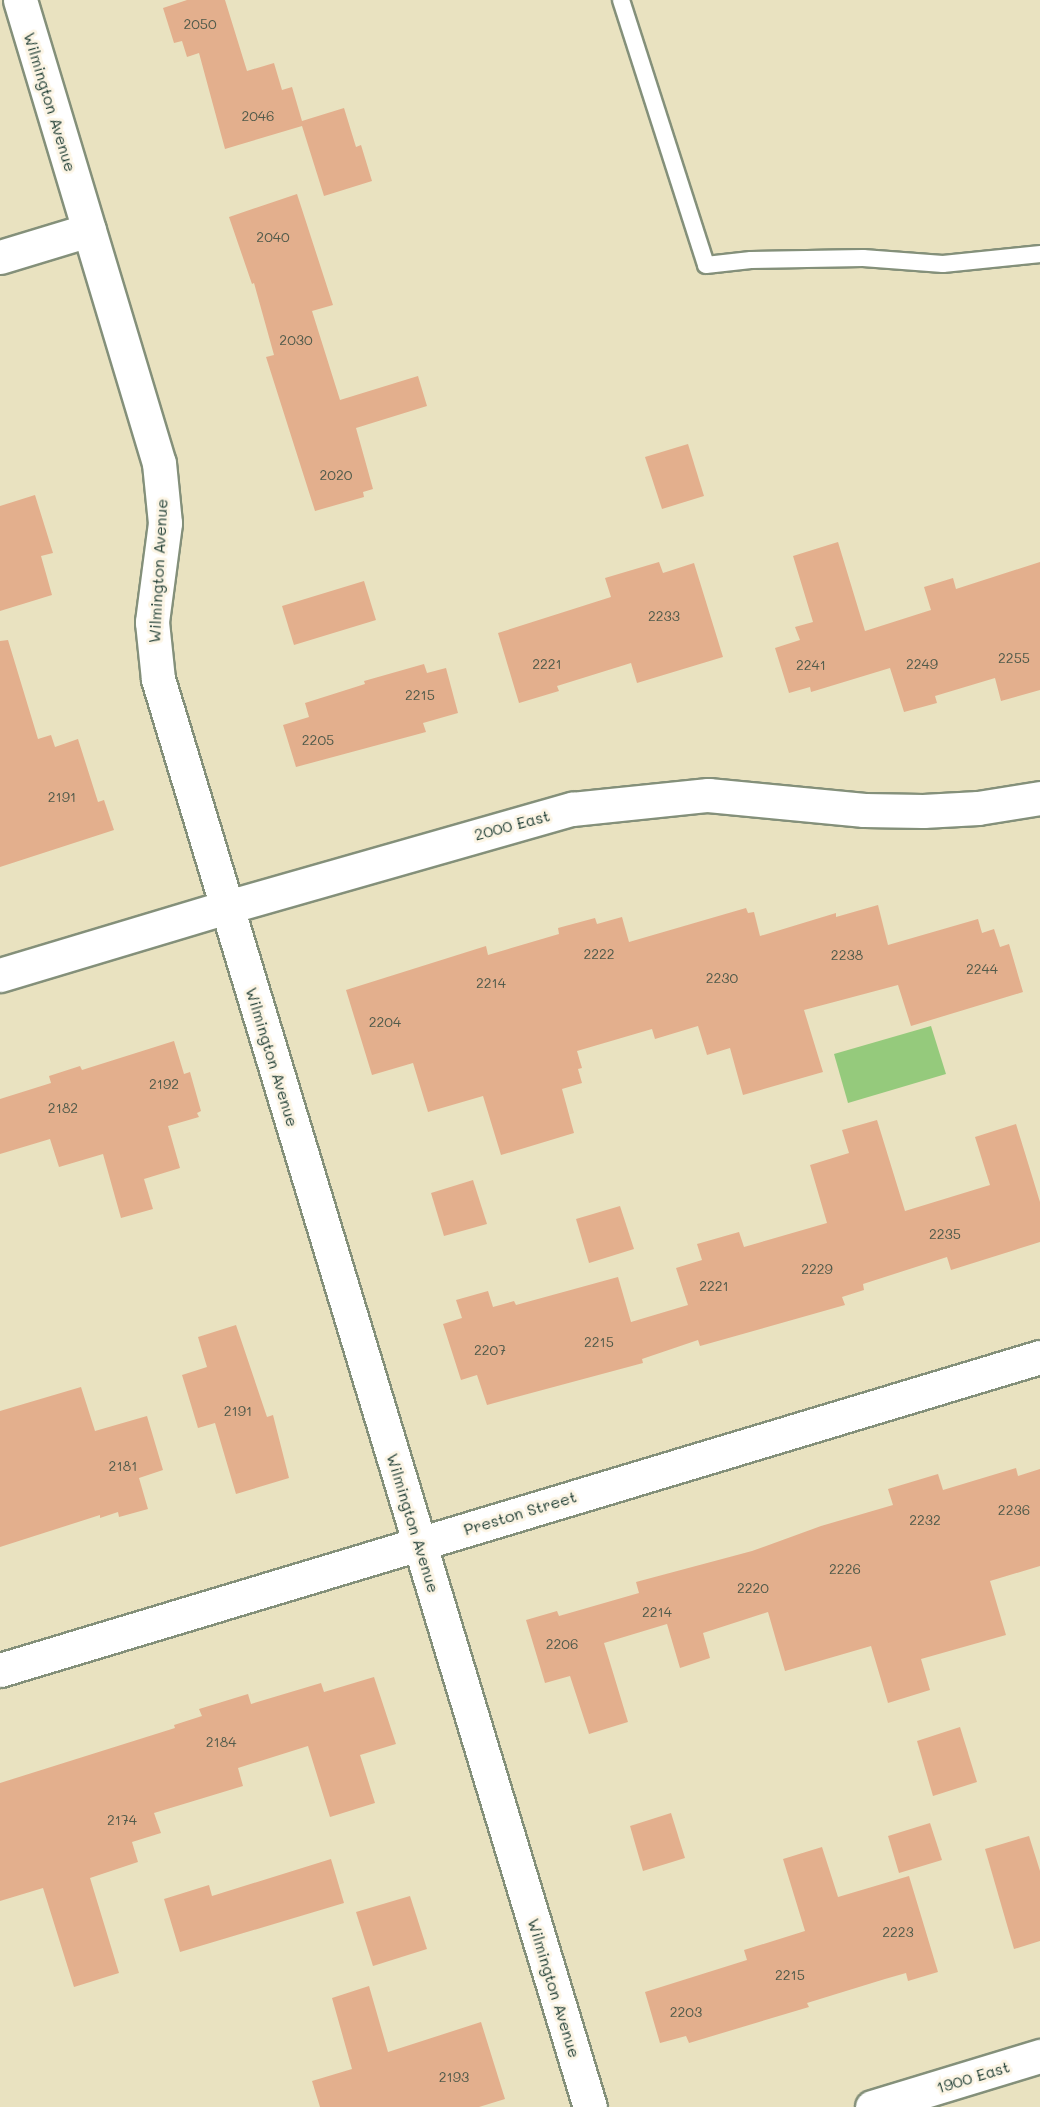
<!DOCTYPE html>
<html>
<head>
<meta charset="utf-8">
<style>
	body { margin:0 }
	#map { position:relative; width:1040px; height:2107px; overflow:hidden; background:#e9e2c0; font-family:Mali,sans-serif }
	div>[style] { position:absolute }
	.green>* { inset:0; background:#95ca7c }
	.building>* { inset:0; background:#e3af8d }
	.roads { filter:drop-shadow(2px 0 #84907a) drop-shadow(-2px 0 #84907a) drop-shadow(0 2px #84907a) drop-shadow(0 -2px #84907a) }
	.service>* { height:16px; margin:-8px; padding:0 8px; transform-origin:8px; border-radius:8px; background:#fff }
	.minor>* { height:33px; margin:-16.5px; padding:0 16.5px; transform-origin:16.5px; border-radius:16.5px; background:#fff }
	span { translate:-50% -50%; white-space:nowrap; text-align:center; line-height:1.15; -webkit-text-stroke:6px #fcf5e5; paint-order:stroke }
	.number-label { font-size:14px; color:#505a4a }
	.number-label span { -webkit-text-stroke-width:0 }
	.street-label { font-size:16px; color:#1f3d34 }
</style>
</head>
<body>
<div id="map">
	<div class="green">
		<div style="clip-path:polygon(931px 1026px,946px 1074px,848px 1103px,834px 1054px)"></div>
	</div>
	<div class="building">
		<div style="clip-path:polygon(187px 0,225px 0,247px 71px,274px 63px,282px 90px,292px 87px,302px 121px,344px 108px,356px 147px,361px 145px,372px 181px,324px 196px,302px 126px,225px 149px,199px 53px,187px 57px,182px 41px,174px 43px,163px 8px)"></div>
		<div style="clip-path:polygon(297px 194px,333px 305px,312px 311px,340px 400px,418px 376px,427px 406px,356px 428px,373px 489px,363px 492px,364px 497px,315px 511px,266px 357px,274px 355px,254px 283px,252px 284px,229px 217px)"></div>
		<div style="clip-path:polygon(688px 444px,704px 496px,662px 509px,645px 457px)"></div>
		<div style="clip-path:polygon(35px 495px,53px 553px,41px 556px,52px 595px,0 611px,0 506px)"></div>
		<div style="clip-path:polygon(838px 542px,865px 631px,931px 610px,924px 587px,953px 578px,956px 589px,1040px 562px,1040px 690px,1001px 701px,995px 678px,935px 696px,937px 703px,904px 712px,890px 668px,811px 692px,810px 687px,789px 693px,775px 648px,800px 640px,795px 627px,813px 622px,793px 556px)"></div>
		<div style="clip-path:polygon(659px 562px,663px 573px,694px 563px,723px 657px,637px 683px,631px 663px,557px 686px,559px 691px,519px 703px,498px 633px,611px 597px,605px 578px)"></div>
		<div style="clip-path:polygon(364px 581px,376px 620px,294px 645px,282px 606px)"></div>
		<div style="clip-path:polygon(8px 640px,38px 739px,51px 735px,55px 747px,78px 739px,98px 802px,104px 800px,114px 830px,0 867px,0 641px)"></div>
		<div style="clip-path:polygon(424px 664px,427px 673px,446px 668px,458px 713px,423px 723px,426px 732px,296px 767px,283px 725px,309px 717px,305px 703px,365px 684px,364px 681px)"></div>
		<div style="clip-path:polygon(878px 905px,888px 945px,978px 919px,982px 933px,994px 929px,1000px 947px,1009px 944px,1023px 992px,911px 1026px,898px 985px,804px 1010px,823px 1072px,743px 1095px,730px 1048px,707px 1055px,698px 1026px,655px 1039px,652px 1029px,577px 1051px,582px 1068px,578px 1069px,582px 1083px,562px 1089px,574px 1133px,501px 1155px,483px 1096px,428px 1112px,413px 1063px,372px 1075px,346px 990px,486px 946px,488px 955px,559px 934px,558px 928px,595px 918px,597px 924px,622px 917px,629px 942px,746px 908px,748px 913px,754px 912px,760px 936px,836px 913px,836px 917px)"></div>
		<div style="clip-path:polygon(174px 1041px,184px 1074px,190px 1072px,201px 1111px,197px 1113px,199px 1117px,168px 1126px,180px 1168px,144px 1179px,153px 1209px,121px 1218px,103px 1154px,59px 1167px,50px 1139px,0 1154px,0 1099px,51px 1083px,49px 1076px,80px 1066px,82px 1070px)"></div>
		<div style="clip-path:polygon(877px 1120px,905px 1211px,990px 1185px,975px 1137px,1016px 1124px,1040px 1202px,1040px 1242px,951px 1270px,947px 1257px,863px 1284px,864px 1290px,842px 1297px,845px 1305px,700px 1346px,698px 1340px,642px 1359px,643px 1363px,487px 1405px,477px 1375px,461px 1380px,443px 1324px,462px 1318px,456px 1300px,488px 1291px,493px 1307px,514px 1301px,516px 1305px,618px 1277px,631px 1322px,688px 1305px,676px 1268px,702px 1260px,697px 1244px,739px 1232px,744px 1247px,827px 1223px,810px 1165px,849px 1153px,842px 1130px)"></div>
		<div style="clip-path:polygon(473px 1180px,487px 1224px,444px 1236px,431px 1193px)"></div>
		<div style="clip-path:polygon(620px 1206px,634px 1249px,589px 1263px,576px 1219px)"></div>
		<div style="clip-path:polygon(236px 1325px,267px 1417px,273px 1415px,289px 1478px,236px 1494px,215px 1423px,198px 1428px,182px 1375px,207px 1367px,198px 1337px)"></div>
		<div style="clip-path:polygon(81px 1387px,95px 1431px,147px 1416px,163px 1470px,139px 1478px,148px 1509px,119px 1517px,118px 1512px,100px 1518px,100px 1515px,0 1547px,0 1411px)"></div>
		<div style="clip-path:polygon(1016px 1468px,1018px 1476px,1040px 1469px,1040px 1566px,990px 1581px,1006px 1635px,921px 1659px,930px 1690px,888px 1703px,871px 1646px,785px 1671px,768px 1612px,703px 1633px,710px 1658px,680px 1668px,667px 1624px,604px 1643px,628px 1722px,589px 1734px,570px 1676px,545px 1683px,526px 1620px,557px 1611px,559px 1616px,639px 1593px,636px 1582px,752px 1551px,821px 1526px,893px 1505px,888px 1489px,938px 1474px,943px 1490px)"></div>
		<div style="clip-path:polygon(374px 1677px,396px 1744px,360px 1755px,375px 1803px,330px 1817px,308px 1746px,238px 1768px,243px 1786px,154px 1813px,161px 1833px,132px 1842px,138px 1862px,90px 1878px,119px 1973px,74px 1987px,43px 1888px,0 1901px,0 1783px,175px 1728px,174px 1725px,202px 1716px,199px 1709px,248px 1694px,251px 1704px,321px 1683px,324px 1692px)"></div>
		<div style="clip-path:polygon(960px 1727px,977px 1782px,933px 1796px,917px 1741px)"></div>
		<div style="clip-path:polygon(671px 1813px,685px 1858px,643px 1871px,630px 1826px)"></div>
		<div style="clip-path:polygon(930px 1823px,942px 1860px,899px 1873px,888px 1836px)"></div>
		<div style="clip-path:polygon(1029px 1836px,1040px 1871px,1040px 1941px,1014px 1949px,985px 1849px)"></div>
		<div style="clip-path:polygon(822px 1847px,838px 1897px,909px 1876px,938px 1972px,908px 1981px,906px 1973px,885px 1979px,807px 2003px,809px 2007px,689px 2043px,686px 2036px,660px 2043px,645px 1992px,747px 1960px,744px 1950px,805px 1931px,783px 1859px)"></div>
		<div style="clip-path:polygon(331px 1859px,344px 1903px,180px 1952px,164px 1899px,209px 1885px,212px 1896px)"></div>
		<div style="clip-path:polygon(410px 1896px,427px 1949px,373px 1966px,356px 1912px)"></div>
		<div style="clip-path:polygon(369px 1986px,388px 2052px,481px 2022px,505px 2099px,479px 2107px,320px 2107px,312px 2081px,352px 2069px,332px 1998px)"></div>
	</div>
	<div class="roads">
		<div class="service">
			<div style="left:621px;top:0;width:278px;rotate:72.2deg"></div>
			<div style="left:706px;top:265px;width:45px;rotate:-6.3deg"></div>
			<div style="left:751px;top:260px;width:112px;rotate:-1deg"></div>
			<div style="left:863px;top:258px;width:80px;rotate:4.3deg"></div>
			<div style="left:943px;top:264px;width:98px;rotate:-5.9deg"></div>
		</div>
		<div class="minor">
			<div style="left:20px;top:0;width:483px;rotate:73.3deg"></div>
			<div style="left:159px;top:463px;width:60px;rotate:84.3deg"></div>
			<div style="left:165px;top:523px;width:100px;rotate:97.5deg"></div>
			<div style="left:152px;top:622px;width:57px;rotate:84deg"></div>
			<div style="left:158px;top:679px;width:1492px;rotate:73.17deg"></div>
			<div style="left:0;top:257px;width:93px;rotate:-16.9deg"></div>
			<div style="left:0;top:975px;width:237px;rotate:-16.7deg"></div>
			<div style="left:227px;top:907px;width:359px;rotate:-15.9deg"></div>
			<div style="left:572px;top:809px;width:137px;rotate:-5.9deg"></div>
			<div style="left:708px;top:795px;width:157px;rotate:5.5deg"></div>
			<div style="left:864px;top:810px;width:59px;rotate:1deg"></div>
			<div style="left:923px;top:811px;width:55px;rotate:-3.1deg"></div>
			<div style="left:978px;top:808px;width:63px;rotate:-9.2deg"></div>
			<div style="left:0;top:1670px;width:1086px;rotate:-16.75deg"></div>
			<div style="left:872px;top:2107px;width:176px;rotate:-16.9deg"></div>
		</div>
	</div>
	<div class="number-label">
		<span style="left:200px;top:24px">2050</span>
		<span style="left:258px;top:116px">2046</span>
		<span style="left:273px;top:237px">2040</span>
		<span style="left:296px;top:340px">2030</span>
		<span style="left:336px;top:475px">2020</span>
		<span style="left:664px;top:616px">2233</span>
		<span style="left:1014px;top:658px">2255</span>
		<span style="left:547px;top:664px">2221</span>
		<span style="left:922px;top:664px">2249</span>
		<span style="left:811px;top:665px">2241</span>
		<span style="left:420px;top:695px">2215</span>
		<span style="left:318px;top:740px">2205</span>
		<span style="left:62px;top:797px">2191</span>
		<span style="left:599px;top:954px">2222</span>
		<span style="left:847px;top:955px">2238</span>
		<span style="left:982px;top:969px">2244</span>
		<span style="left:722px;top:978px">2230</span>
		<span style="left:491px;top:983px">2214</span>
		<span style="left:385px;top:1022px">2204</span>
		<span style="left:164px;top:1084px">2192</span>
		<span style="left:63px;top:1108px">2182</span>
		<span style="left:945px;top:1234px">2235</span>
		<span style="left:817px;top:1269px">2229</span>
		<span style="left:714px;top:1286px">2221</span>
		<span style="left:599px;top:1342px">2215</span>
		<span style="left:490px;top:1350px">2207</span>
		<span style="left:238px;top:1411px">2191</span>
		<span style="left:123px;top:1466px">2181</span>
		<span style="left:1014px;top:1510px">2236</span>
		<span style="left:925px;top:1520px">2232</span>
		<span style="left:845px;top:1569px">2226</span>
		<span style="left:753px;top:1588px">2220</span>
		<span style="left:657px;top:1612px">2214</span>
		<span style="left:562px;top:1644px">2206</span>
		<span style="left:221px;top:1742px">2184</span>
		<span style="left:122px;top:1820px">2174</span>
		<span style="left:898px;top:1932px">2223</span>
		<span style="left:790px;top:1975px">2215</span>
		<span style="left:686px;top:2012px">2203</span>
		<span style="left:454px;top:2077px">2193</span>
	</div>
	<div class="street-label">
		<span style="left:50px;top:102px;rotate:73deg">Wilmington Avenue</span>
		<span style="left:158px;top:571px;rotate:-87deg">Wilmington Avenue</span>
		<span style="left:512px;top:825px;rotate:-15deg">2000 East</span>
		<span style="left:272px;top:1057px;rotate:73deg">Wilmington Avenue</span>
		<span style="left:520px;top:1513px;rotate:-17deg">Preston Street</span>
		<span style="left:413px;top:1523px;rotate:73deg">Wilmington Avenue</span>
		<span style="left:554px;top:1988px;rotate:73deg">Wilmington Avenue</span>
		<span style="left:973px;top:2077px;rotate:-17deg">1900 East</span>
	</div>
</div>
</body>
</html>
